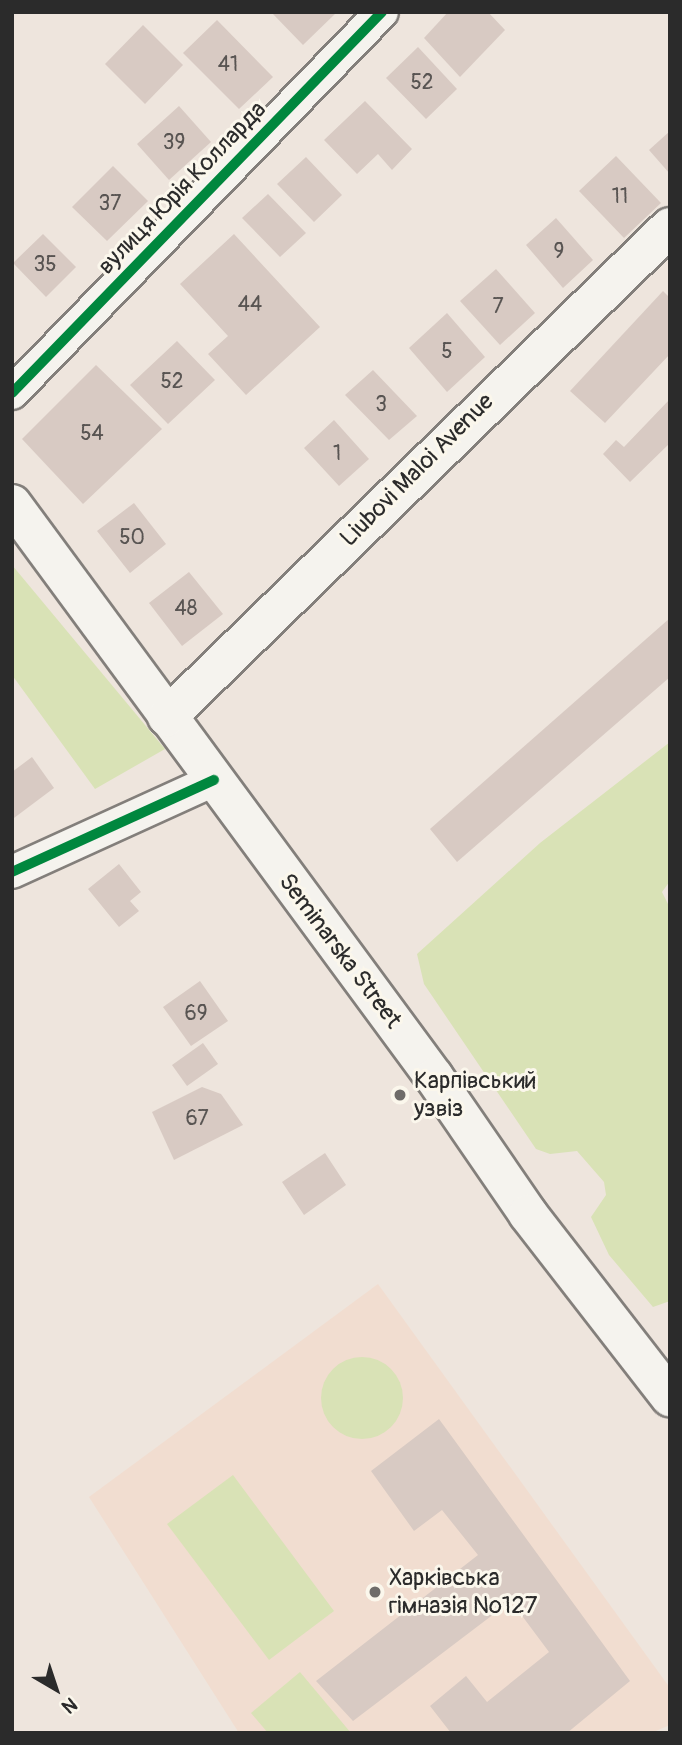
<!DOCTYPE html>
<html>
<head>
<meta charset="utf-8">
<style>
	body { margin:0 }
	#map { position:relative; width:682px; height:1745px; overflow:hidden; background:#eee5dd; font-family:Pangolin,sans-serif }
	div>[style] { position:absolute }
	.built>* { inset:0; background:#f1ddd0 }
	.green>* { inset:0; background:#d9e2b6 }
	.round { border-radius:50% }
	.building>* { inset:0; background:#d8cac3 }
	.roads { filter:drop-shadow(2px 0 #837f7b) drop-shadow(-2px 0 #837f7b) drop-shadow(0 2px #837f7b) drop-shadow(0 -2px #837f7b) }
	.street>* { height:32px; margin:-16px; padding:0 16px; transform-origin:16px; border-radius:16px; background:#f5f3ee }
	.primary>* { height:38px; margin:-19px; padding:0 19px; transform-origin:19px; border-radius:19px; background:#f5f3ee }
	.cycleway>* { height:10px; margin:-5px; padding:0 5px; transform-origin:5px; border-radius:5px; background:#00873e }
	.dots>* { width:19px; height:19px; translate:-50% -50%; box-sizing:border-box; border:4px solid #fbf7ec; border-radius:50% }
	span { translate:-50% -50%; white-space:nowrap; text-align:center; line-height:1.15; -webkit-text-stroke:6px #fbf7ec; paint-order:stroke }
	.number-label { font-size:21px; color:#585452 }
	.number-label span { -webkit-text-stroke-width:0 }
	.street-label { font-size:24px; color:#2b2b2b }
	.poi-label { font-size:24px; color:#2b2b2b }
	.left { translate:0 -50%; text-align:left }
	.frame { position:absolute; inset:0; border:14px solid #2b2b2b; pointer-events:none }
	.north { position:absolute; left:21px; top:1654px; width:70px; height:70px; -webkit-text-stroke:5px #fbf7ec; paint-order:stroke; rotate:141deg; font-size:19px; font-weight:700; line-height:28px; text-align:center; color:#2b2b2b }
	.north::after { content:''; display:block; margin:auto; width:24px; height:32px; background:#2b2b2b; clip-path:polygon(50% 0,100% 100%,50% 72%,0 100%) }
</style>
</head>
<body>
<div id="map">
	<div class="built">
		<div style="clip-path:polygon(378px 1284px,670px 1688px,670px 1725px,651px 1733px,239px 1733px,89px 1497px)"></div>
	</div>
	<div class="green">
		<div style="clip-path:polygon(12px 565px,165px 749px,95px 789px,12px 675px)"></div>
		<div style="clip-path:polygon(670px 742px,670px 881px,662px 892px,670px 908px,670px 1301px,653px 1307px,609px 1255px,591px 1217px,606px 1195px,604px 1182px,577px 1151px,550px 1154px,536px 1149px,424px 984px,417px 954px,540px 843px)"></div>
		<div class="round" style="left:321px;top:1357px;width:82px;height:82px"></div>
		<div style="clip-path:polygon(233px 1475px,334px 1611px,269px 1660px,167px 1524px)"></div>
		<div style="clip-path:polygon(300px 1672px,351px 1733px,268px 1733px,251px 1713px)"></div>
	</div>
	<div class="building">
		<div style="clip-path:polygon(271px 12px,337px 12px,303px 45px)"></div>
		<div style="clip-path:polygon(448px 12px,488px 12px,505px 30px,460px 77px,424px 38px)"></div>
		<div style="clip-path:polygon(217px 20px,273px 77px,239px 109px,183px 53px)"></div>
		<div style="clip-path:polygon(143px 25px,183px 65px,145px 104px,105px 64px)"></div>
		<div style="clip-path:polygon(418px 47px,457px 89px,426px 119px,386px 78px)"></div>
		<div style="clip-path:polygon(365px 101px,412px 149px,392px 170px,378px 154px,357px 174px,324px 140px)"></div>
		<div style="clip-path:polygon(179px 106px,211px 142px,169px 180px,137px 144px)"></div>
		<div style="clip-path:polygon(670px 131px,670px 174px,649px 150px)"></div>
		<div style="clip-path:polygon(616px 156px,661px 203px,624px 238px,579px 191px)"></div>
		<div style="clip-path:polygon(306px 157px,342px 195px,314px 222px,277px 184px)"></div>
		<div style="clip-path:polygon(113px 166px,148px 201px,107px 241px,72px 207px)"></div>
		<div style="clip-path:polygon(268px 194px,306px 233px,280px 257px,242px 218px)"></div>
		<div style="clip-path:polygon(556px 218px,593px 260px,563px 288px,526px 245px)"></div>
		<div style="clip-path:polygon(43px 234px,76px 267px,46px 297px,13px 263px)"></div>
		<div style="clip-path:polygon(234px 234px,320px 327px,246px 395px,208px 354px,228px 336px,180px 284px)"></div>
		<div style="clip-path:polygon(496px 269px,535px 313px,500px 345px,460px 301px)"></div>
		<div style="clip-path:polygon(663px 291px,670px 298px,670px 354px,605px 423px,570px 391px)"></div>
		<div style="clip-path:polygon(447px 313px,485px 357px,447px 392px,409px 348px)"></div>
		<div style="clip-path:polygon(177px 341px,215px 380px,168px 424px,130px 385px)"></div>
		<div style="clip-path:polygon(96px 365px,162px 429px,83px 504px,22px 439px)"></div>
		<div style="clip-path:polygon(373px 370px,417px 416px,389px 440px,345px 395px)"></div>
		<div style="clip-path:polygon(670px 399px,670px 443px,630px 482px,603px 454px,616px 440px,624px 447px)"></div>
		<div style="clip-path:polygon(334px 420px,369px 459px,339px 486px,304px 448px)"></div>
		<div style="clip-path:polygon(134px 503px,166px 544px,130px 573px,97px 531px)"></div>
		<div style="clip-path:polygon(189px 572px,223px 614px,182px 646px,149px 603px)"></div>
		<div style="clip-path:polygon(670px 618px,670px 677px,457px 862px,430px 829px)"></div>
		<div style="clip-path:polygon(32px 757px,54px 788px,14px 818px,12px 772px)"></div>
		<div style="clip-path:polygon(119px 864px,141px 892px,130px 901px,139px 911px,119px 927px,88px 889px)"></div>
		<div style="clip-path:polygon(200px 981px,228px 1021px,191px 1046px,163px 1007px)"></div>
		<div style="clip-path:polygon(203px 1043px,218px 1064px,187px 1086px,172px 1065px)"></div>
		<div style="clip-path:polygon(202px 1087px,221px 1094px,243px 1125px,174px 1160px,152px 1112px)"></div>
		<div style="clip-path:polygon(325px 1153px,346px 1185px,304px 1215px,282px 1182px)"></div>
		<div style="clip-path:polygon(439px 1419px,630px 1681px,567px 1733px,451px 1733px,430px 1706px,466px 1676px,487px 1702px,549px 1652px,511px 1601px,353px 1721px,316px 1681px,478px 1555px,442px 1510px,414px 1531px,371px 1471px)"></div>
	</div>
	<div class="roads">
		<div class="street">
			<div style="left:12px;top:393px;width:531px;rotate:-45.84deg"></div>
			<div style="left:12px;top:872px;width:222px;rotate:-24.5deg"></div>
		</div>
		<div class="primary">
			<div style="left:12px;top:504px;width:712px;rotate:53.63deg"></div>
			<div style="left:434px;top:1077px;width:166px;rotate:55.5deg"></div>
			<div style="left:528px;top:1214px;width:232px;rotate:52.2deg"></div>
			<div style="left:167px;top:717px;width:702px;rotate:-44.25deg"></div>
		</div>
	</div>
	<div class="cycleway">
		<div style="left:12px;top:393px;width:531px;rotate:-45.84deg"></div>
		<div style="left:12px;top:872px;width:222px;rotate:-24.5deg"></div>
	</div>
	<div class="dots">
		<div style="left:400px;top:1095px;background:#6f6c69"></div>
		<div style="left:375px;top:1592px;background:#6f6c69"></div>
	</div>
	<div class="number-label">
		<span style="left:228px;top:65px">41</span>
		<span style="left:422px;top:83px">52</span>
		<span style="left:174px;top:143px">39</span>
		<span style="left:620px;top:197px">11</span>
		<span style="left:110px;top:204px">37</span>
		<span style="left:559px;top:252px">9</span>
		<span style="left:45px;top:265px">35</span>
		<span style="left:250px;top:305px">44</span>
		<span style="left:498px;top:307px">7</span>
		<span style="left:447px;top:352px">5</span>
		<span style="left:172px;top:382px">52</span>
		<span style="left:381px;top:405px">3</span>
		<span style="left:92px;top:434px">54</span>
		<span style="left:337px;top:454px">1</span>
		<span style="left:132px;top:538px">50</span>
		<span style="left:186px;top:609px">48</span>
		<span style="left:196px;top:1014px">69</span>
		<span style="left:197px;top:1119px">67</span>
	</div>
	<div class="street-label">
		<span style="left:182px;top:188px;rotate:-46deg">вулиця Юрія Колларда</span>
		<span style="left:417px;top:470px;rotate:-45deg">Liubovi Maloi Avenue</span>
		<span style="left:340px;top:951px;rotate:53deg">Seminarska Street</span>
	</div>
	<div class="poi-label">
		<span class="left" style="left:414px;top:1095px">Карпівський<br>узвіз</span>
		<span class="left" style="left:389px;top:1592px">Харківська<br>гімназія №127</span>
	</div>
	<div class="frame"></div>
	<div class="north">N</div>
</div>
</body>
</html>
